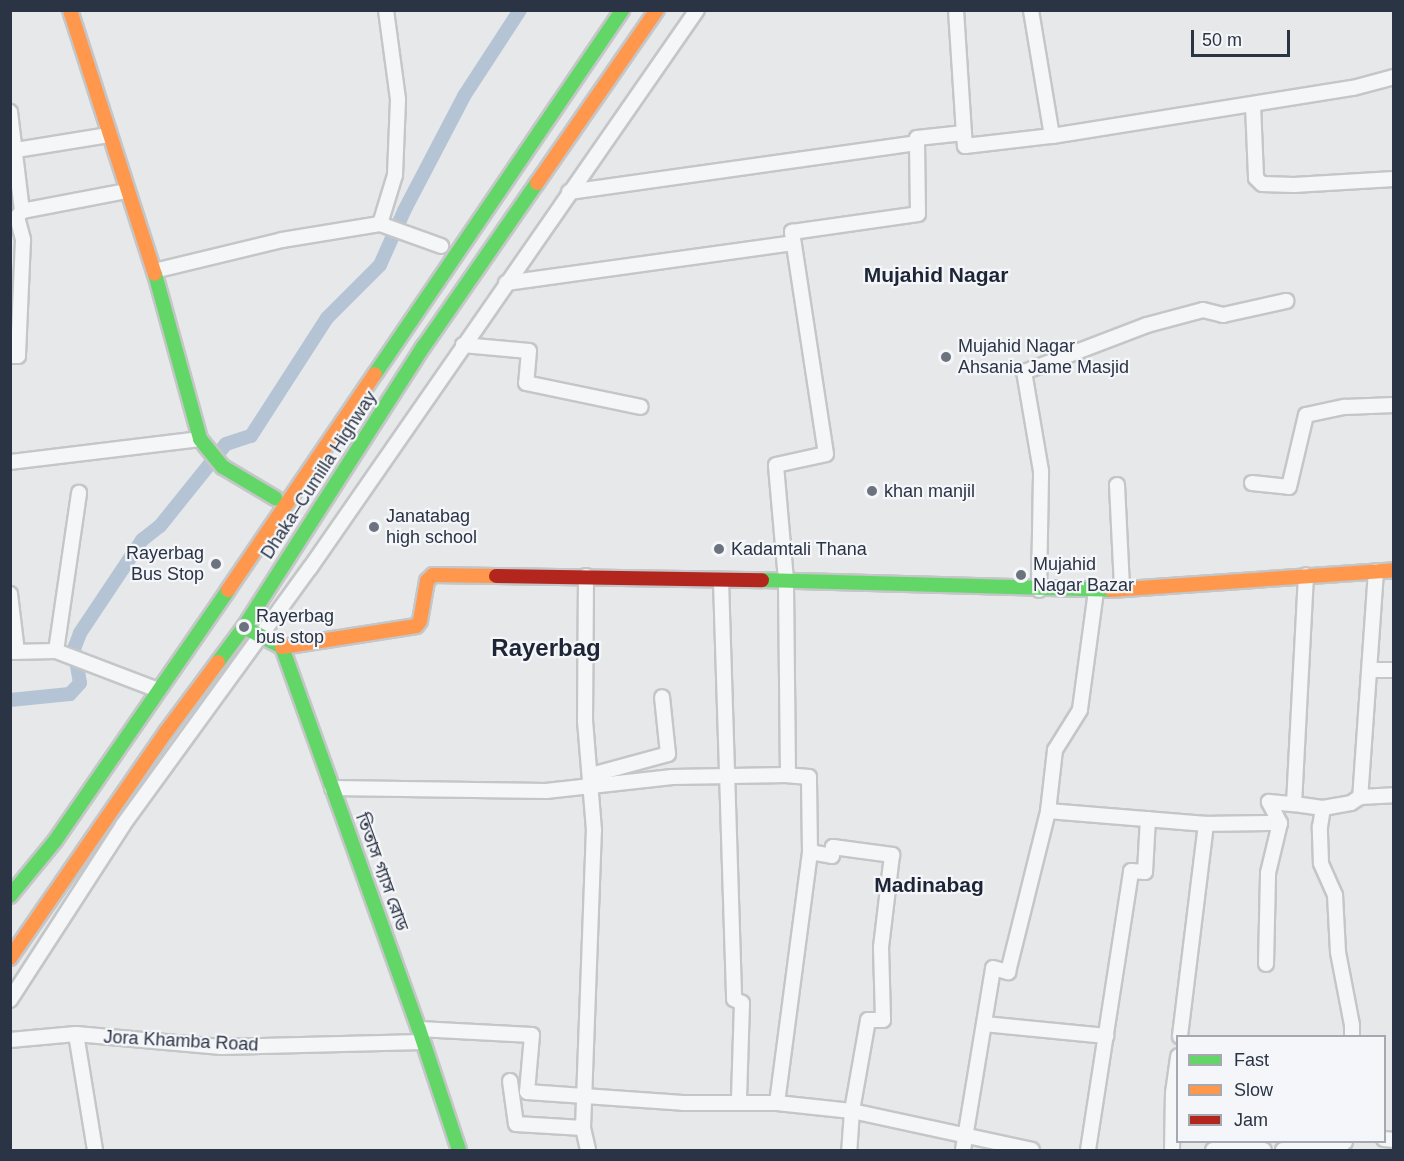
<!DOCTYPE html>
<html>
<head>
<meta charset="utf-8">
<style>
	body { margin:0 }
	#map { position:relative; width:1404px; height:1161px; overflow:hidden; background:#e6e8ea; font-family:Arial,"Noto Sans Bengali",sans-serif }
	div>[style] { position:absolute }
	.canal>* { height:14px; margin:-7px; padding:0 7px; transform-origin:7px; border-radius:7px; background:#b4c4d5 }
	.roads { filter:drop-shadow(2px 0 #c4c6c8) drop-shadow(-2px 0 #c4c6c8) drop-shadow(0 2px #c4c6c8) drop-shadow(0 -2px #c4c6c8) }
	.street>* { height:14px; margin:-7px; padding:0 7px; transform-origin:7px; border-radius:7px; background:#f5f6f7 }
	.fast>* { height:14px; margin:-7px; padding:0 7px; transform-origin:7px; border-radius:7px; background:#63d668 }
	.slow>* { height:14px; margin:-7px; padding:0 7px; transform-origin:7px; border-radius:7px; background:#ff974d }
	.jam>* { height:14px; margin:-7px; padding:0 7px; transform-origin:7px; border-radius:7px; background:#b3261e }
	.dots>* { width:16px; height:16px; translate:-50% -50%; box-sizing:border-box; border:3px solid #f4f6f9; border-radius:50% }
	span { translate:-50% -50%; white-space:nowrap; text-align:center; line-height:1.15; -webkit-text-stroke:4.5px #f4f6f9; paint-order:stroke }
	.poi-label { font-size:18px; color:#2b3445 }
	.left { translate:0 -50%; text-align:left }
	.right { translate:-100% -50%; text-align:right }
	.street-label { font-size:18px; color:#2b3445 }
	.quarter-label { font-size:21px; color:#1d2536; font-weight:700 }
	.district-label { font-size:24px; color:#1d2536; font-weight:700 }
	.frame { position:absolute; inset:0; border:12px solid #2b3445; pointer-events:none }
	.legend { position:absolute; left:1176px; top:1035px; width:210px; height:108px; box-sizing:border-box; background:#f4f6f9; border:2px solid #a4a8b1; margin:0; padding:8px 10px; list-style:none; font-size:18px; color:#2b3445 }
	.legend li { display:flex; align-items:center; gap:12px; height:30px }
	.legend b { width:30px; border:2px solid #a4a8b1 }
	.scale { position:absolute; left:1191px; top:30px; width:99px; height:27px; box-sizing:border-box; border:3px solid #2b3445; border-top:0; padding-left:8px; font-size:18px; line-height:21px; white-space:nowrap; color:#2b3445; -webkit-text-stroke:4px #f4f6f9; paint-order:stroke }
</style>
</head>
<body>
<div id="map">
	<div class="canal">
		<div style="left:10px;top:700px;width:60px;rotate:-5.7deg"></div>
		<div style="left:70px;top:694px;width:15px;rotate:-48deg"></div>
		<div style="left:80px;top:683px;width:35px;rotate:-100deg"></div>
		<div style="left:74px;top:649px;width:17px;rotate:-69deg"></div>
		<div style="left:80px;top:633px;width:112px;rotate:-56.3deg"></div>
		<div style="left:142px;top:540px;width:23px;rotate:-38deg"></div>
		<div style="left:160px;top:526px;width:105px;rotate:-51.2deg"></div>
		<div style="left:226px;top:444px;width:26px;rotate:-18deg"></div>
		<div style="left:251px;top:436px;width:140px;rotate:-57.2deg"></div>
		<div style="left:327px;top:318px;width:75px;rotate:-45deg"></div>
		<div style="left:380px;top:265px;width:59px;rotate:-66deg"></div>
		<div style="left:404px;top:211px;width:130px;rotate:-62.4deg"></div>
		<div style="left:464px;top:96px;width:103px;rotate:-56.9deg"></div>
	</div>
	<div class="roads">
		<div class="street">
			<div style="left:956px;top:10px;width:123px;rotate:86.3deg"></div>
			<div style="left:1253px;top:105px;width:73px;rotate:87.6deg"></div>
			<div style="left:1256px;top:178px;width:8px;rotate:45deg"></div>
			<div style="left:1262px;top:184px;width:32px;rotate:2deg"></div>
			<div style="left:1294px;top:185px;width:100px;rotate:-3.4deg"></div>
			<div style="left:10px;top:112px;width:100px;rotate:83.1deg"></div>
			<div style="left:22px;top:211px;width:8px;rotate:130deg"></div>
			<div style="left:17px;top:217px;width:24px;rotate:75deg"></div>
			<div style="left:23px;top:240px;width:116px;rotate:92.5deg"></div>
			<div style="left:18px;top:356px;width:8px;rotate:180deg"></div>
			<div style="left:1052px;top:136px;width:305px;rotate:-9.1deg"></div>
			<div style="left:1353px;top:88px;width:42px;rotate:-15deg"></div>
			<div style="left:10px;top:151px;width:100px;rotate:-9.2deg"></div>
			<div style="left:569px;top:192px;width:351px;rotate:-8deg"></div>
			<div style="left:22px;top:211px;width:107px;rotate:-10.8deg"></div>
			<div style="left:380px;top:224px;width:51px;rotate:-73deg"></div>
			<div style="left:395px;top:175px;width:76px;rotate:-87.7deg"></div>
			<div style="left:398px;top:99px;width:90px;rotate:-97.7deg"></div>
			<div style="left:154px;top:271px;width:132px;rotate:-13.6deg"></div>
			<div style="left:282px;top:240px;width:99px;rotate:-9.3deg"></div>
			<div style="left:380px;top:224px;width:65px;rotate:19.8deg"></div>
			<div style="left:506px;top:283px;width:290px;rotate:-7.9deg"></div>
			<div style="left:463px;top:345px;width:66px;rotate:5.2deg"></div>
			<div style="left:529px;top:351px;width:32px;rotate:95deg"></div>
			<div style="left:526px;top:383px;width:117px;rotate:11.8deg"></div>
			<div style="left:10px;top:462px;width:191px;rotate:-6.9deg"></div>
			<div style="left:1252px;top:483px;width:37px;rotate:6deg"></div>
			<div style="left:1289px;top:487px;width:74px;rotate:-76.7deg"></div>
			<div style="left:1306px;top:415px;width:40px;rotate:-12deg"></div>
			<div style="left:1345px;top:407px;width:49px;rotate:-2.3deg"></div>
			<div style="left:1117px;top:485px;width:103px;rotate:87.2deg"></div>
			<div style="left:1376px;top:571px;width:227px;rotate:94deg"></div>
			<div style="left:1360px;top:797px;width:34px;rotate:-3deg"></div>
			<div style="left:721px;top:581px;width:418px;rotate:88.2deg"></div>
			<div style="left:734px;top:999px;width:9px;rotate:27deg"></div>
			<div style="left:742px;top:1003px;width:98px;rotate:91.8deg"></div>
			<div style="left:1039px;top:590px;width:119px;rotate:-89deg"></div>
			<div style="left:1041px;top:471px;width:100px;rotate:-99.7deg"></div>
			<div style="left:1024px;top:372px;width:132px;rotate:-20.9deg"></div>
			<div style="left:1147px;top:325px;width:58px;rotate:-15deg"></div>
			<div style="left:1203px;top:310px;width:21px;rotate:14deg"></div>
			<div style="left:1223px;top:315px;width:65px;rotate:-12.5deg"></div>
			<div style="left:1096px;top:591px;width:120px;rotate:97.7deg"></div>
			<div style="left:1080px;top:710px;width:47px;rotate:122deg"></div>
			<div style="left:1055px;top:750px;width:61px;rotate:96.5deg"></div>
			<div style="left:1048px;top:811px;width:159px;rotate:4.7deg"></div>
			<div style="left:1206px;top:824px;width:214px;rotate:97deg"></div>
			<div style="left:10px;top:594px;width:58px;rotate:83.1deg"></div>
			<div style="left:56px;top:651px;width:160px;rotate:-81.7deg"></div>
			<div style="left:10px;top:652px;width:46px;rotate:-1.2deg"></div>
			<div style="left:56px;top:651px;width:109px;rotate:20.9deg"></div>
			<div style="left:1371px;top:670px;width:23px"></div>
			<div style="left:591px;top:775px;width:80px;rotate:-15.3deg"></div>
			<div style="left:668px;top:754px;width:57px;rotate:-96deg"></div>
			<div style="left:332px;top:788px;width:214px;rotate:0.8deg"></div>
			<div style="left:546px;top:791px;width:127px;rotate:-6.3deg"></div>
			<div style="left:672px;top:777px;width:116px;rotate:-1deg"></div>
			<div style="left:1294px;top:804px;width:29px;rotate:8deg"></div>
			<div style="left:1206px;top:824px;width:74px;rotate:-0.8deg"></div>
			<div style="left:810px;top:852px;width:22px;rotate:10deg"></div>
			<div style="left:832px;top:856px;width:9px;rotate:-84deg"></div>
			<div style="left:833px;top:847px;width:60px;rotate:7.7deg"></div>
			<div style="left:892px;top:855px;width:93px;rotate:96.8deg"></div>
			<div style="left:881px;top:947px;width:73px;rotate:88.4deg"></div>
			<div style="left:883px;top:1020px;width:15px;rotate:180deg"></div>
			<div style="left:868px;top:1020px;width:92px;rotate:100deg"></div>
			<div style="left:852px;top:1111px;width:39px;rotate:94deg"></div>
			<div style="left:1266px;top:964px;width:91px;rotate:-88.7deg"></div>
			<div style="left:1268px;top:873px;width:51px;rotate:-76.5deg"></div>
			<div style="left:1280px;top:823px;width:24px;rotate:-118deg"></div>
			<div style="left:1269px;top:802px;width:25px;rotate:5deg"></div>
			<div style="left:1294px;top:804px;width:229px;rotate:-87deg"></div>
			<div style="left:10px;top:1000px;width:208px;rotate:-57.1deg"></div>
			<div style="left:123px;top:825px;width:318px;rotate:-54deg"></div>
			<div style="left:310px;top:568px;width:679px;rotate:-55.26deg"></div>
			<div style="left:984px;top:1024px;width:123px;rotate:5.6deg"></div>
			<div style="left:419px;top:1029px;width:113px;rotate:3deg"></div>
			<div style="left:532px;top:1035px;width:57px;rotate:95deg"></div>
			<div style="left:527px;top:1092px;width:156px;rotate:4deg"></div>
			<div style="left:683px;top:1103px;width:94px"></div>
			<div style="left:777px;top:1103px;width:75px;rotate:6.1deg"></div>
			<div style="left:852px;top:1111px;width:184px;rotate:12.2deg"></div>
			<div style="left:76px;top:1034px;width:118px;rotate:80.7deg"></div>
			<div style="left:1352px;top:1036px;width:11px;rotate:-90deg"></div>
			<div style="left:1352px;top:1025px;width:74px;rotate:-100.9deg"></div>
			<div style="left:1338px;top:952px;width:57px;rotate:-93deg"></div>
			<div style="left:1335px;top:895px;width:35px;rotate:-114deg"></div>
			<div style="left:1321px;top:863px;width:36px;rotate:-92deg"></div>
			<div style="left:1320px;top:827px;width:19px;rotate:-81deg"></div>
			<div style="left:1323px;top:808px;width:28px;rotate:-10deg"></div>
			<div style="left:1351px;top:803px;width:11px;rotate:-34deg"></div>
			<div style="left:10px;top:1040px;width:66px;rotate:-5.2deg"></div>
			<div style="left:76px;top:1034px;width:146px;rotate:5.1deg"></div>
			<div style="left:221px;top:1047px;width:202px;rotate:-1.4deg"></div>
			<div style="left:510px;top:1081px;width:43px;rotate:82.1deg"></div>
			<div style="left:516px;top:1124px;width:67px;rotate:3.4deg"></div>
			<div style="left:583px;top:1128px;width:298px;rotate:-87.9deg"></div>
			<div style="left:594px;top:830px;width:109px;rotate:-94.7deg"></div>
			<div style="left:585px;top:721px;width:145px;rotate:-89.6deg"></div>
			<div style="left:777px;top:1103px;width:253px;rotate:-82.5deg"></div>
			<div style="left:810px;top:852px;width:75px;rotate:-90.8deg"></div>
			<div style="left:809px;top:777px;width:21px;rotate:-175deg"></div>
			<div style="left:788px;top:775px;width:195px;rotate:-90.6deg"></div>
			<div style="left:786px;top:580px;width:115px;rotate:-95deg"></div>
			<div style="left:776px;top:465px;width:51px;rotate:-12.4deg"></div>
			<div style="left:826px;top:454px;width:225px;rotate:-98.7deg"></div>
			<div style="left:792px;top:232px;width:127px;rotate:-8.1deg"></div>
			<div style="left:918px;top:214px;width:76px;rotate:-90.8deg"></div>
			<div style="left:917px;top:138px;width:47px;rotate:-6.1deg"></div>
			<div style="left:964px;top:133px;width:13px;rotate:86deg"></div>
			<div style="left:965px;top:146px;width:88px;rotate:-6.6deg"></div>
			<div style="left:1052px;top:136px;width:128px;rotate:-99.5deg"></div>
			<div style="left:583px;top:1128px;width:23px;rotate:77deg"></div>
			<div style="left:1384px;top:1139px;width:10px;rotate:6deg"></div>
			<div style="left:963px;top:1150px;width:184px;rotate:-80.6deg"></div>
			<div style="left:993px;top:968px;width:16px;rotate:15deg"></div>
			<div style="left:1008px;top:972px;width:166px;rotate:-76deg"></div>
			<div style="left:1088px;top:1150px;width:282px;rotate:-81.2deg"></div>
			<div style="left:1131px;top:871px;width:14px;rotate:4deg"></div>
			<div style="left:1145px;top:872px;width:53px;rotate:-86.8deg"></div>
			<div style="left:1172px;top:1150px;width:57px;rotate:-89deg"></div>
			<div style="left:1173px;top:1093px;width:37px;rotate:-82deg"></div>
			<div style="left:1213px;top:1150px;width:22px;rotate:-10deg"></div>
			<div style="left:1235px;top:1146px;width:29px;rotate:8deg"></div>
			<div style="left:1283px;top:1150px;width:54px;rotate:-2.1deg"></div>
			<div style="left:1337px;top:1148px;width:10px;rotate:-37deg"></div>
		</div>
		<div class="fast">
			<div style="left:155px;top:274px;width:171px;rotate:74.7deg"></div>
			<div style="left:200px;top:439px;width:36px;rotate:51deg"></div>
			<div style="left:223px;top:467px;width:61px;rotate:30.8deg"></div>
			<div style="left:375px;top:374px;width:440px;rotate:-55.8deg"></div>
			<div style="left:762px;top:580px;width:349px;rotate:1.6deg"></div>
			<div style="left:244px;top:627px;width:43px;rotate:27.8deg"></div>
			<div style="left:282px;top:647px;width:406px;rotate:70.3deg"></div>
			<div style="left:419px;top:1029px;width:127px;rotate:71.7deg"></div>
			<div style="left:218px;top:662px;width:44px;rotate:-53.4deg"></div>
			<div style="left:244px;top:627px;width:334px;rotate:-57.4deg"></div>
			<div style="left:424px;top:346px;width:198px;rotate:-55.3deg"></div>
			<div style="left:10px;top:896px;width:71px;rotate:-50.7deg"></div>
			<div style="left:55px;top:841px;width:305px;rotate:-55.4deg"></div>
		</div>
		<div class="slow">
			<div style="left:70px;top:10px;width:277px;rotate:72.2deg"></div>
			<div style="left:537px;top:183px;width:211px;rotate:-55.3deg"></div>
			<div style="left:228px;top:590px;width:261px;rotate:-55.8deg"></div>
			<div style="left:1111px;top:590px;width:284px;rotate:-4deg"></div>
			<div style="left:282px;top:647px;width:136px;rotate:-8.9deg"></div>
			<div style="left:416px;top:626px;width:6px;rotate:-51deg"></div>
			<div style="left:420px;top:621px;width:41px;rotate:-80.1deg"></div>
			<div style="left:427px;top:581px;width:8px;rotate:-45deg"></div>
			<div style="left:433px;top:575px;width:63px;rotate:0.9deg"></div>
			<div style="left:10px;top:958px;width:275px;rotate:-55.4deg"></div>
			<div style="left:166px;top:732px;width:87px;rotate:-53.4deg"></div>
		</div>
		<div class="jam">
			<div style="left:496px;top:576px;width:266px;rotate:0.9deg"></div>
		</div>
	</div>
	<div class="dots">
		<div style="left:946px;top:357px;background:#6c737f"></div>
		<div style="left:872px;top:491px;background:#6c737f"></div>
		<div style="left:374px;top:527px;background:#6c737f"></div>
		<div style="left:719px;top:549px;background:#6c737f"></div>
		<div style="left:216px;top:564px;background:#6c737f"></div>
		<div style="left:1021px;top:575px;background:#6c737f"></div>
		<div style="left:244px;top:627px;background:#6c737f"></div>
	</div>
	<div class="poi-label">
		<span class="left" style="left:958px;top:357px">Mujahid Nagar<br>Ahsania Jame Masjid</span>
		<span class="left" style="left:884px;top:491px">khan manjil</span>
		<span class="left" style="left:386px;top:527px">Janatabag<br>high school</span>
		<span class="left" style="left:731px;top:549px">Kadamtali Thana</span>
		<span class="right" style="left:204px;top:564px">Rayerbag<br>Bus Stop</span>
		<span class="left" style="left:1033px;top:575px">Mujahid<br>Nagar Bazar</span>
		<span class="left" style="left:256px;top:627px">Rayerbag<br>bus stop</span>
	</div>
	<div class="street-label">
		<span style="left:319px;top:475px;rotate:-57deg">Dhaka–Cumilla Highway</span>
		<span style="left:382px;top:872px;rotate:70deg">তিতাস গ্যাস রোড</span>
		<span style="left:181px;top:1041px;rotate:3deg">Jora Khamba Road</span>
	</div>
	<div class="quarter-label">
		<span style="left:936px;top:275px">Mujahid Nagar</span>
		<span style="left:929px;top:885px">Madinabag</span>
	</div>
	<div class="district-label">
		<span style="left:546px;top:648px">Rayerbag</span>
	</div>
	<div class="frame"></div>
	<ul class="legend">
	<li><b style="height:8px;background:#63d668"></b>Fast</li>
	<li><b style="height:8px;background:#ff974d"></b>Slow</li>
	<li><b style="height:8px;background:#b3261e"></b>Jam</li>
	</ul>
	<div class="scale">50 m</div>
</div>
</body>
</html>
